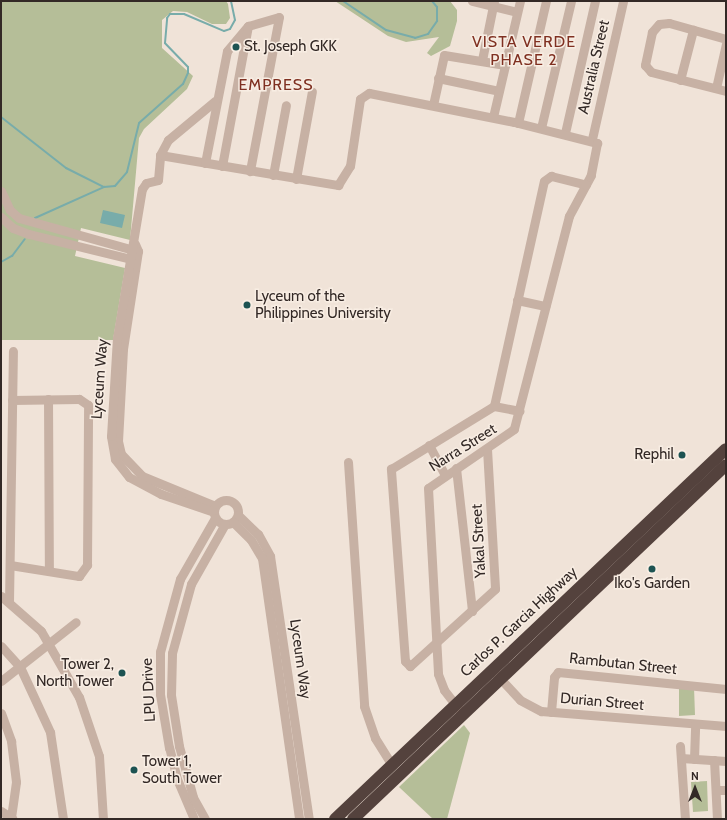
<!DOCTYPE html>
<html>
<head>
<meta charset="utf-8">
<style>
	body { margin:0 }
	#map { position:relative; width:727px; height:820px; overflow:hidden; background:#f0e3d8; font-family:Cabin,sans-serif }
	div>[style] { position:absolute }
	.green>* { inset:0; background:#b5be98 }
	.water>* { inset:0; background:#78acaa }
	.stream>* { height:2px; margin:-1px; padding:0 1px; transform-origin:1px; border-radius:1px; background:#78acaa }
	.minor>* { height:9px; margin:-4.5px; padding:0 4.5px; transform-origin:4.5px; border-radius:4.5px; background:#c7b1a4 }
	.minor>.ring { margin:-4.5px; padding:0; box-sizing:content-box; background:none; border:9px solid #c7b1a4; border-radius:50% }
	.highway>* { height:12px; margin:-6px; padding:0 6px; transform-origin:6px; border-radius:6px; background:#54423d }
	.dots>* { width:11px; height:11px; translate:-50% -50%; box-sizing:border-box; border:2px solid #f8ede3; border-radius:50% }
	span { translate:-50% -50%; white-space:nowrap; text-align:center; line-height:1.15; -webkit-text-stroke:3px #f8ede3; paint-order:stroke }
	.poi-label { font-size:15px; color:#332926 }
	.left { translate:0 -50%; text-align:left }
	.right { translate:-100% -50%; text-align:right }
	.street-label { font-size:15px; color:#332926 }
	.neighbourhood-label { font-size:16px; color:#7f3021; letter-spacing:1px }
	.frame { position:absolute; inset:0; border:2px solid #332926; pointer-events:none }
	.north { position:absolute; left:675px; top:768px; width:40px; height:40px; -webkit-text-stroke:3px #f8ede3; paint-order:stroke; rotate:0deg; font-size:11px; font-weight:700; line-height:16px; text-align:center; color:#332926 }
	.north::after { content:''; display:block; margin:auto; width:14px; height:18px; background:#332926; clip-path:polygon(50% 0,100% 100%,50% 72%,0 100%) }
</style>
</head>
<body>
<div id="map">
	<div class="green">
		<div style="clip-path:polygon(1px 1px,226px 1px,228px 4px,230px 18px,226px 24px,212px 24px,187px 12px,173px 11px,162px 20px,162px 48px,193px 76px,187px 89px,144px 129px,139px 138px,130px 240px,81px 228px,75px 256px,125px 268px,113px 340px,1px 340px)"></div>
		<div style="clip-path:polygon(335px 1px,450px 1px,457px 10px,457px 21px,450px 46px,431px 56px,427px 53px,439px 37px,406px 42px,388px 36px)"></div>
		<div style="clip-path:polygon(679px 687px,694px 687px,695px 715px,679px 716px)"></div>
		<div style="clip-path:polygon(464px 725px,470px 733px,447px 819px,433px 819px,399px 787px)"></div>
		<div style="clip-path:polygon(707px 781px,708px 811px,693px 812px,691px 782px)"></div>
	</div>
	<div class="water">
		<div style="clip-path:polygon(103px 210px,125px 215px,122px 228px,100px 223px)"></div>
	</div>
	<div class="stream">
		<div style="left:343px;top:1px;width:52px;rotate:34deg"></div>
		<div style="left:386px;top:30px;width:30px;rotate:15deg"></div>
		<div style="left:415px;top:38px;width:14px;rotate:-17deg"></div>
		<div style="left:428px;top:34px;width:16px;rotate:-55deg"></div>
		<div style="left:437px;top:21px;width:14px;rotate:-90deg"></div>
		<div style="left:437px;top:7px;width:8px;rotate:-130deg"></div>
		<div style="left:1px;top:117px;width:83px;rotate:38.1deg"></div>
		<div style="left:66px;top:168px;width:42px;rotate:26.6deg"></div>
		<div style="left:104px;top:187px;width:11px;rotate:-5deg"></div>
		<div style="left:115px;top:186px;width:18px;rotate:-49deg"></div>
		<div style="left:127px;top:172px;width:50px;rotate:-76.2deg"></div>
		<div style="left:139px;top:123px;width:59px;rotate:-41.6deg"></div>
		<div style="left:183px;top:84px;width:12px;rotate:-66deg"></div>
		<div style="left:188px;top:73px;width:6px;rotate:-90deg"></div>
		<div style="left:188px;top:67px;width:33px;rotate:-134deg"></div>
		<div style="left:165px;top:43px;width:25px;rotate:-85deg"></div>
		<div style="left:167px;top:18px;width:5px;rotate:-53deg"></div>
		<div style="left:170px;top:14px;width:14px"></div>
		<div style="left:184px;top:14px;width:43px;rotate:23deg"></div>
		<div style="left:224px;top:31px;width:6px;rotate:-18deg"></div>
		<div style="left:230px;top:29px;width:10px;rotate:-61deg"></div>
		<div style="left:235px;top:20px;width:19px;rotate:-102deg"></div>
		<div style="left:35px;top:218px;width:76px;rotate:-24.2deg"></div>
		<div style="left:1px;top:262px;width:13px;rotate:-29deg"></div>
		<div style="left:12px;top:256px;width:21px;rotate:-53deg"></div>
	</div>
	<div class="minor">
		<div style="left:472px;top:1px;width:46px;rotate:13.7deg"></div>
		<div style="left:726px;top:39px;width:59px;rotate:-164.3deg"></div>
		<div style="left:669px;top:23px;width:10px;rotate:174deg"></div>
		<div style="left:659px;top:24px;width:11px;rotate:131deg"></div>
		<div style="left:652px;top:32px;width:34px;rotate:102deg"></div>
		<div style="left:645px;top:65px;width:9px;rotate:49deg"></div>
		<div style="left:651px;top:72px;width:77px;rotate:14.2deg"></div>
		<div style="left:482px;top:60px;width:60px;rotate:-78.5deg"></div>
		<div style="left:438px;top:78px;width:62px;rotate:12deg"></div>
		<div style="left:680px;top:80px;width:52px;rotate:-75.4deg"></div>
		<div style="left:716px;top:88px;width:45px;rotate:-77.2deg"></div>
		<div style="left:433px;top:105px;width:51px;rotate:-77.6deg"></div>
		<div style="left:444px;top:55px;width:62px;rotate:9.3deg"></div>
		<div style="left:493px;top:117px;width:119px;rotate:-76.9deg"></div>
		<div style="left:518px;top:123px;width:125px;rotate:-77.1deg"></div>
		<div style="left:541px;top:128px;width:130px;rotate:-76.7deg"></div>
		<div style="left:565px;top:133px;width:135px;rotate:-77.2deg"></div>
		<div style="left:592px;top:139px;width:141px;rotate:-77.3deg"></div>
		<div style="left:160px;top:155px;width:181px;rotate:9.6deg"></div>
		<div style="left:338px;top:185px;width:22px;rotate:-58deg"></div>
		<div style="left:350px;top:166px;width:68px;rotate:-81.5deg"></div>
		<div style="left:360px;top:99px;width:11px;rotate:-34deg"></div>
		<div style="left:369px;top:93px;width:148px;rotate:11.3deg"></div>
		<div style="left:514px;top:122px;width:86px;rotate:14.2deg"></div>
		<div style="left:597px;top:143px;width:33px;rotate:101deg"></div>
		<div style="left:591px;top:175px;width:47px;rotate:118.2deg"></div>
		<div style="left:569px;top:216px;width:220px;rotate:104.5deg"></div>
		<div style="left:514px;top:429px;width:104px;rotate:145.5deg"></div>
		<div style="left:428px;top:488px;width:186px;rotate:86.9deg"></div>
		<div style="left:438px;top:674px;width:17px;rotate:69deg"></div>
		<div style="left:444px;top:690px;width:24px;rotate:52deg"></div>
		<div style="left:205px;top:163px;width:114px;rotate:-78.9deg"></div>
		<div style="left:227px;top:51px;width:33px;rotate:-50deg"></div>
		<div style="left:248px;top:26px;width:32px;rotate:-16deg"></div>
		<div style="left:279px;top:17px;width:157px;rotate:100.7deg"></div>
		<div style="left:222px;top:166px;width:142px;rotate:-79.5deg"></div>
		<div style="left:273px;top:175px;width:71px;rotate:-79.5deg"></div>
		<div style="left:296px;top:179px;width:89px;rotate:-79.7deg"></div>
		<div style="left:1px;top:191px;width:21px;rotate:65deg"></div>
		<div style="left:10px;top:210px;width:12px;rotate:42deg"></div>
		<div style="left:19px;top:218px;width:123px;rotate:15.6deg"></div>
		<div style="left:1px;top:217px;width:16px;rotate:43deg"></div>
		<div style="left:13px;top:228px;width:17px;rotate:21deg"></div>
		<div style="left:29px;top:234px;width:109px;rotate:13.8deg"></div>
		<div style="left:135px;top:244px;width:8px;rotate:67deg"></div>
		<div style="left:138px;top:251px;width:99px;rotate:98.7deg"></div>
		<div style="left:123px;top:349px;width:92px;rotate:93.1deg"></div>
		<div style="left:118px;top:441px;width:13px;rotate:77deg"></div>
		<div style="left:121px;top:454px;width:30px;rotate:46deg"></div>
		<div style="left:142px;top:476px;width:79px;rotate:22.3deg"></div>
		<div style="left:517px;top:300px;width:29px;rotate:12deg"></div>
		<div style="left:48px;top:399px;width:172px;rotate:89.7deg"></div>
		<div style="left:494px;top:406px;width:230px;rotate:-77.5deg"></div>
		<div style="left:544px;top:181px;width:9px;rotate:-36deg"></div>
		<div style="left:551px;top:176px;width:36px;rotate:14deg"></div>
		<div style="left:494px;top:406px;width:26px;rotate:11deg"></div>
		<div style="left:429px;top:445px;width:34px;rotate:62deg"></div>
		<div style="left:487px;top:449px;width:140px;rotate:86.7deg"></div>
		<div style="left:495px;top:589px;width:115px;rotate:137.8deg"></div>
		<div style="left:410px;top:666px;width:7px;rotate:-135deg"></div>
		<div style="left:405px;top:661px;width:193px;rotate:-94.2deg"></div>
		<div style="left:391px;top:469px;width:121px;rotate:-31.5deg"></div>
		<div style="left:348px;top:462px;width:245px;rotate:86.2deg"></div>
		<div style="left:364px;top:706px;width:34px;rotate:71deg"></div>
		<div style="left:375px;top:738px;width:32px;rotate:58deg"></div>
		<div style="left:456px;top:468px;width:144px;rotate:83.6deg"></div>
		<div class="ring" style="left:214px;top:500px;width:15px;height:15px"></div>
		<div style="left:214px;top:512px;width:56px;rotate:-161.2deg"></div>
		<div style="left:161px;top:494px;width:36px;rotate:-152deg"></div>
		<div style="left:129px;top:477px;width:23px;rotate:-128deg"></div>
		<div style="left:115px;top:459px;width:23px;rotate:-100deg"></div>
		<div style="left:111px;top:436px;width:98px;rotate:-86.5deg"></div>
		<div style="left:117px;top:338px;width:151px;rotate:-80.5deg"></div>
		<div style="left:142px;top:189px;width:7px;rotate:-56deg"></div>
		<div style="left:146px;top:183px;width:12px;rotate:-14deg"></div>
		<div style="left:158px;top:180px;width:25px;rotate:-85deg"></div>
		<div style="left:160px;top:155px;width:17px;rotate:-62deg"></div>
		<div style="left:168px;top:140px;width:61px;rotate:-39.7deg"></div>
		<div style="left:238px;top:515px;width:28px;rotate:44deg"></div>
		<div style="left:258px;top:534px;width:25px;rotate:61deg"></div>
		<div style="left:270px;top:556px;width:266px;rotate:81.6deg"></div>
		<div style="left:233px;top:522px;width:25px;rotate:45deg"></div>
		<div style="left:251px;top:540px;width:21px;rotate:59deg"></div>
		<div style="left:262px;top:558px;width:264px;rotate:81.9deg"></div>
		<div style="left:10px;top:565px;width:70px;rotate:9.1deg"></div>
		<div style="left:79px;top:576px;width:14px;rotate:-54deg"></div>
		<div style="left:87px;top:565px;width:160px;rotate:-89.6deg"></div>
		<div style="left:88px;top:405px;width:11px;rotate:-146deg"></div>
		<div style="left:79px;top:399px;width:67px;rotate:179.1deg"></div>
		<div style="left:1px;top:596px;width:53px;rotate:41.2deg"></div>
		<div style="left:41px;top:631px;width:76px;rotate:60.1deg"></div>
		<div style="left:79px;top:697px;width:62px;rotate:71.3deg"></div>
		<div style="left:99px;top:756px;width:63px;rotate:86.4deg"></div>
		<div style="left:9px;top:602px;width:251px;rotate:-89.1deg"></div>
		<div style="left:1px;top:646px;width:28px;rotate:48deg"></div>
		<div style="left:20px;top:667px;width:72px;rotate:65.2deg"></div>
		<div style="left:50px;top:732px;width:88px;rotate:81.5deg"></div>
		<div style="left:496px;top:674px;width:35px;rotate:47deg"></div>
		<div style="left:520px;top:700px;width:24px;rotate:28deg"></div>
		<div style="left:541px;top:711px;width:186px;rotate:4.6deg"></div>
		<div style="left:1px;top:681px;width:95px;rotate:-38.2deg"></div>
		<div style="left:551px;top:712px;width:35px;rotate:-85deg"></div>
		<div style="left:554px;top:677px;width:6px;rotate:-51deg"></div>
		<div style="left:558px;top:672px;width:169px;rotate:5.8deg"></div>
		<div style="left:1px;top:713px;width:30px;rotate:70deg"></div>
		<div style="left:11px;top:741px;width:41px;rotate:83deg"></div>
		<div style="left:16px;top:782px;width:36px;rotate:98deg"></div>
		<div style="left:680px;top:746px;width:73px;rotate:86.1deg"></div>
		<div style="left:681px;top:758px;width:45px;rotate:3.8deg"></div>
		<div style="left:694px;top:759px;width:35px;rotate:-88deg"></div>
		<div style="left:714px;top:760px;width:59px;rotate:87.1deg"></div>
		<div style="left:716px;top:790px;width:10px"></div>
		<div style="left:1px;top:811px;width:14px;rotate:34deg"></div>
		<div style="left:194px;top:819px;width:43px;rotate:-113deg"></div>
		<div style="left:177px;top:779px;width:32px;rotate:-104deg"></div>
		<div style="left:169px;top:748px;width:55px;rotate:-99.5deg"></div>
		<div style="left:160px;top:694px;width:42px;rotate:-90deg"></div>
		<div style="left:160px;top:652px;width:76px;rotate:-74.7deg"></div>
		<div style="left:180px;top:579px;width:70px;rotate:-60.2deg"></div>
		<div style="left:205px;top:819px;width:25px;rotate:-119deg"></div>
		<div style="left:193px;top:797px;width:53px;rotate:-105.4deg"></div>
		<div style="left:179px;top:746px;width:52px;rotate:-98.9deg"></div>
		<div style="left:171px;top:695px;width:42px;rotate:-88.6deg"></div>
		<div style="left:172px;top:653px;width:72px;rotate:-74.6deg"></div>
		<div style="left:191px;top:584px;width:69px;rotate:-60.5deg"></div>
	</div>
	<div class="highway">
		<div style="left:335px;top:819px;width:538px;rotate:-43.42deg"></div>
		<div style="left:353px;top:819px;width:514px;rotate:-43.5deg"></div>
	</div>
	<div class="dots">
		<div style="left:236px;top:47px;background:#1d5352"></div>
		<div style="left:247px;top:305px;background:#1d5352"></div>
		<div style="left:682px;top:455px;background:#1d5352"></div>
		<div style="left:652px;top:569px;background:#1d5352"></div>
		<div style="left:122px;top:673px;background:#1d5352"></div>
		<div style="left:134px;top:770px;background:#1d5352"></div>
	</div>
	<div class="poi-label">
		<span class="left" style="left:244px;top:47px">St. Joseph GKK</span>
		<span class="left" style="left:255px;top:305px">Lyceum of the<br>Philippines University</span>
		<span class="right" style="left:674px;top:455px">Rephil</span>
		<span style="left:652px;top:584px">Iko's Garden</span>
		<span class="right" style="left:114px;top:673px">Tower 2,<br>North Tower</span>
		<span class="left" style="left:142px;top:770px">Tower 1,<br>South Tower</span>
	</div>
	<div class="street-label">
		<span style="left:594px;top:67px;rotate:-77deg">Australia Street</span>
		<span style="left:100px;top:379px;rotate:-86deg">Lyceum Way</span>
		<span style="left:463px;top:448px;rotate:-32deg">Narra Street</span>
		<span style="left:479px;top:541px;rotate:-93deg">Yakal Street</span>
		<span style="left:519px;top:622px;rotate:-43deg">Carlos P. Garcia Highway</span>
		<span style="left:300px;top:659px;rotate:82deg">Lyceum Way</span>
		<span style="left:623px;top:664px;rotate:6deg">Rambutan Street</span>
		<span style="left:149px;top:690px;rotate:-93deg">LPU Drive</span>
		<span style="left:602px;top:702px;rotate:5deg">Durian Street</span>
	</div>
	<div class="neighbourhood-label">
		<span style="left:524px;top:51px">VISTA VERDE<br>PHASE 2</span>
		<span style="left:276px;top:85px">EMPRESS</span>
	</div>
	<div class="frame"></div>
	<div class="north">N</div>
</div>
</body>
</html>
